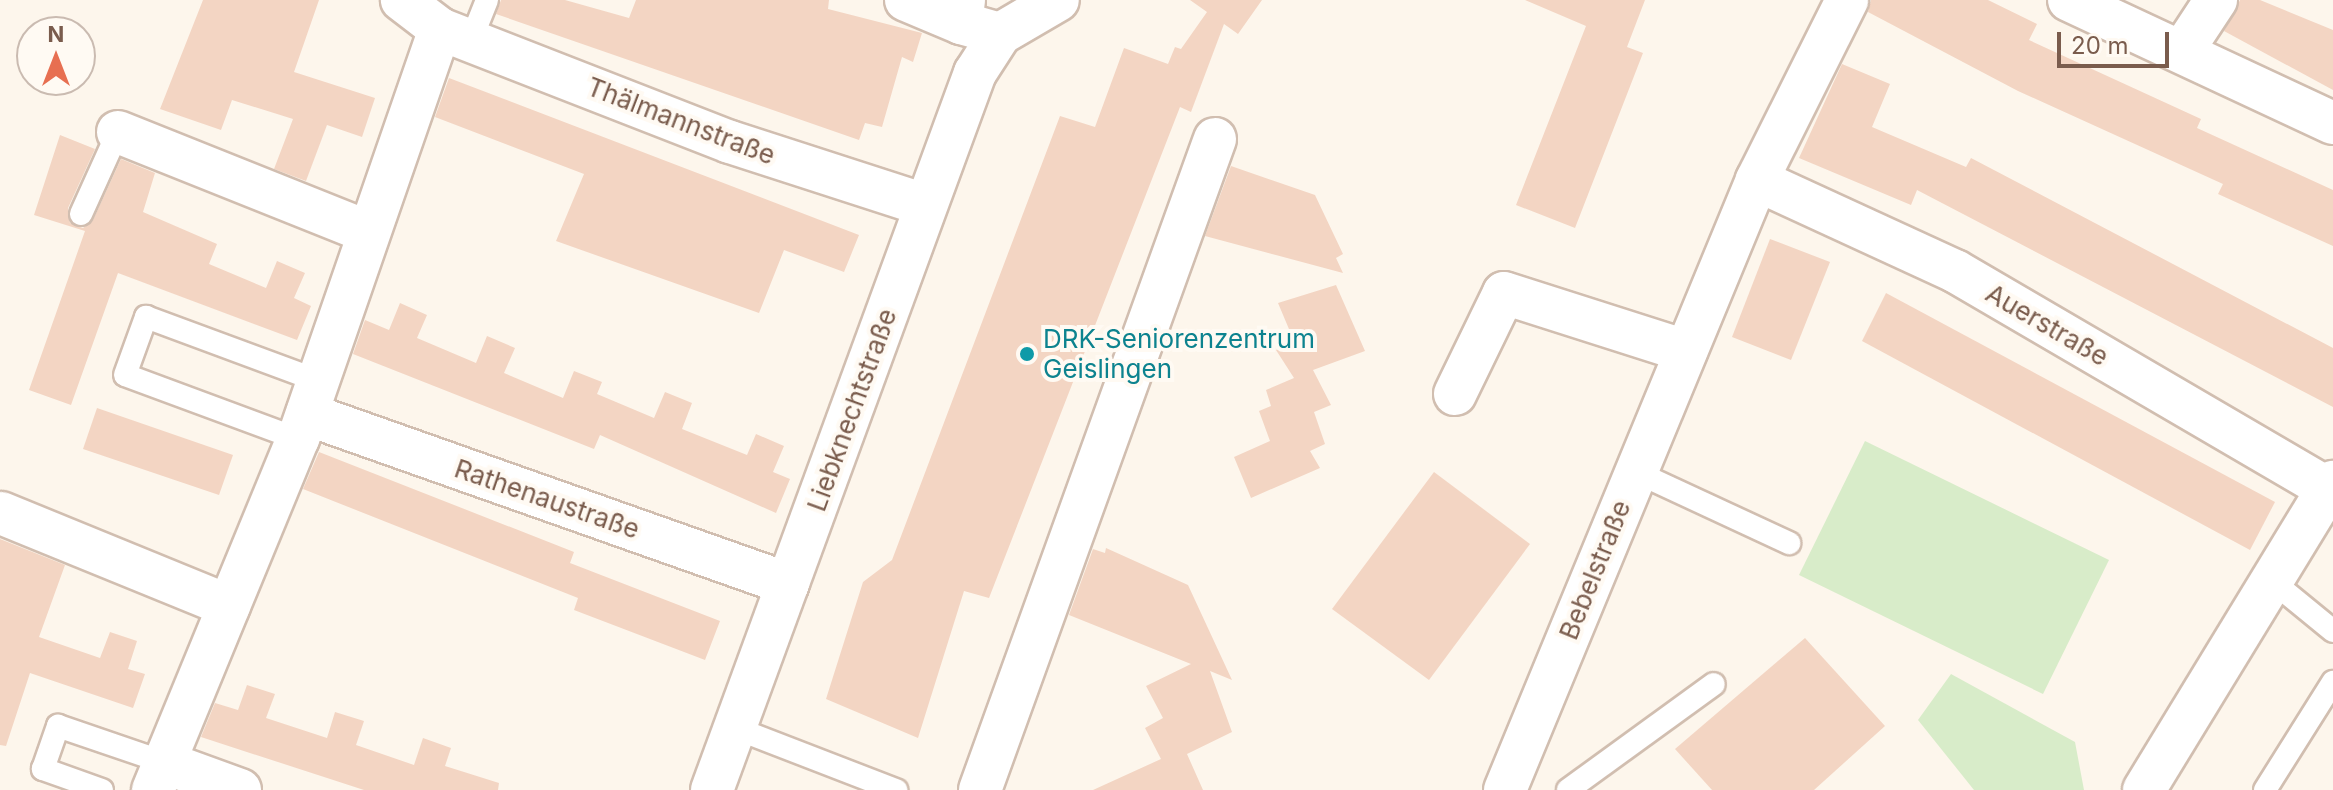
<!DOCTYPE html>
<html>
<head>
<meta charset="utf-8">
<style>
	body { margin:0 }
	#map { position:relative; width:2333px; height:790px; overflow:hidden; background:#fdf6ec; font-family:Inter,sans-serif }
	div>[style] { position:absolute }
	.green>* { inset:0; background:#d8ecc9 }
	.building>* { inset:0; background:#f3d5c3 }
	.roads { filter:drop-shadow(2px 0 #d1beb0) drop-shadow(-2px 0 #d1beb0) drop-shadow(0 2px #d1beb0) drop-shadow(0 -2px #d1beb0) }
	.service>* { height:22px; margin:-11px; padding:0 11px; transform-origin:11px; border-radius:11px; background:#fff }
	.minor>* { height:42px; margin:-21px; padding:0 21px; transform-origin:21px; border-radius:21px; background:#fff }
	.dots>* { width:22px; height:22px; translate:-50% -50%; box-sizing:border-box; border:4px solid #fffaf3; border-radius:50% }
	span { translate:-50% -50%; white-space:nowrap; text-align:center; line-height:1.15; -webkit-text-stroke:8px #fffaf3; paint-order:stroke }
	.street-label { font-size:26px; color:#7a5c4d }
	.culture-label { font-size:26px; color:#0d838f }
	.left { translate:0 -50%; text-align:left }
	.north { position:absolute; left:16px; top:16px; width:80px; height:80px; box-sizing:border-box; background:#fffaf3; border:2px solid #cabbb1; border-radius:50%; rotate:0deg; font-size:22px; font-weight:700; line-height:32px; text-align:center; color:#7a5c4d }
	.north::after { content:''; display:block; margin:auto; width:28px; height:36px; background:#e76f51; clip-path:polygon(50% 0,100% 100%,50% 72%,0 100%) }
	.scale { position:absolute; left:2057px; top:32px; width:112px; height:36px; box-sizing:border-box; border:4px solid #7a5c4d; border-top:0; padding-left:10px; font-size:24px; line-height:28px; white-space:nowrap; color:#7a5c4d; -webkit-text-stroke:6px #fffaf3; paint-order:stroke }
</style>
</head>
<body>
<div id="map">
	<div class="green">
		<div style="clip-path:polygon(1865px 441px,2109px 560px,2043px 694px,1799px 575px)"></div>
		<div style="clip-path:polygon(1951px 674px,2075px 742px,2084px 790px,1974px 790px,1918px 720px)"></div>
	</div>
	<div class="building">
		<div style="clip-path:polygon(203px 0,319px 0,294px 72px,375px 98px,362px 137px,327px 125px,306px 181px,274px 169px,293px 119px,232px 100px,221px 130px,160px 109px)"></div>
		<div style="clip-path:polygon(501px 0,565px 0,629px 18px,636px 0,829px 0,828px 9px,922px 33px,913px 62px,902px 57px,882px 127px,865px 123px,859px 140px,496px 14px)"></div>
		<div style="clip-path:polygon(1190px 0,1262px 0,1238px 34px,1224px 24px,1191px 112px,1180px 107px,989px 598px,964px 591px,918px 738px,826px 699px,863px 582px,892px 560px,1060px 116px,1095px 127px,1124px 48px,1168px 64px,1175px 47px,1181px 49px,1207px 12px)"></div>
		<div style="clip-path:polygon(1525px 0,1645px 0,1627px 47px,1643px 53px,1575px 228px,1516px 205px,1586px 26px)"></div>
		<div style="clip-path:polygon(1871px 0,1988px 0,2037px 24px,2029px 40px,2201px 119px,2197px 128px,2333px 190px,2333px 246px,2218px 194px,2223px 184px,2018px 91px,1868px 12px)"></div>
		<div style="clip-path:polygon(2240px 0,2260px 0,2333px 30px,2333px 90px,2224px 31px)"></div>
		<div style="clip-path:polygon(1842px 64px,1890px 84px,1872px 127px,1966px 167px,1971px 158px,2333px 348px,2333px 407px,1917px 190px,1911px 205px,1799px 158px)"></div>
		<div style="clip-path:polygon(449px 78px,859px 235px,844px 272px,784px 250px,759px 313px,556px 241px,584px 174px,435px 117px)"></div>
		<div style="clip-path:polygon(60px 135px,95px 149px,68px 208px,70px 223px,83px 228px,93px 220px,121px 159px,155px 173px,143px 212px,217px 244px,209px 264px,266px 288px,277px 261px,305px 273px,294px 298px,311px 306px,297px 340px,118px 273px,71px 405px,29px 390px,85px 231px,34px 215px)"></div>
		<div style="clip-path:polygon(1231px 166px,1315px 195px,1343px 254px,1336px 258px,1343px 273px,1205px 236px)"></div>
		<div style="clip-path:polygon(1770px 239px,1830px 262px,1791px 360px,1732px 337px)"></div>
		<div style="clip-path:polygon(1336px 285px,1365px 351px,1313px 370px,1331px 405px,1314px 412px,1325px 444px,1310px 451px,1320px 468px,1251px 498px,1234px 457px,1270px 441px,1259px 411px,1271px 406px,1266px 390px,1294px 378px,1276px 350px,1294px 341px,1278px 303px)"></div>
		<div style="clip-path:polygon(1886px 293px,2275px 502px,2250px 550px,1862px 341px)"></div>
		<div style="clip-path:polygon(400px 303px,427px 315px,417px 338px,476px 363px,487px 336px,515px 348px,504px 373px,563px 398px,574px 371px,602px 382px,597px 394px,654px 418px,665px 392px,692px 403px,682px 429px,747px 455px,756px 434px,784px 446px,773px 472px,790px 479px,776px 513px,600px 435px,594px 449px,353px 354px,365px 320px,389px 330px)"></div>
		<div style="clip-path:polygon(97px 408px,233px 455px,219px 495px,83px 449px)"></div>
		<div style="clip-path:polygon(319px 452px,574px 552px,570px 563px,720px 621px,705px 660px,574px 610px,578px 598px,303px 489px)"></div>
		<div style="clip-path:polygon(1434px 472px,1530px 544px,1429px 680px,1332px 609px)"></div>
		<div style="clip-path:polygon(0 539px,65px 565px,39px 637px,100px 658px,110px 632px,137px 641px,128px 669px,145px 674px,133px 708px,30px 673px,6px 746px,0 745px)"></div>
		<div style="clip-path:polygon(1106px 548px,1188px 585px,1232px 680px,1210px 671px,1232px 732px,1187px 754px,1203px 790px,1093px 790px,1161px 759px,1145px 728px,1163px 718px,1146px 686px,1191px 664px,1069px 615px,1093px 549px,1105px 553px)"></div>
		<div style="clip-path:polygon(1805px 638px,1885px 726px,1814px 790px,1712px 790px,1675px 749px)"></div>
		<div style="clip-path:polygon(247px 685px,275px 694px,266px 718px,327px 738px,335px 712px,364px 721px,356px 745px,414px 765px,423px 738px,451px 748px,445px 766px,499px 783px,498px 790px,364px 790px,201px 737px,215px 703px,238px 710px)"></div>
	</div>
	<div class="roads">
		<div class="service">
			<div style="left:471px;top:40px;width:43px;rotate:-68.2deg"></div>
			<div style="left:81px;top:214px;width:90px;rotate:-65.7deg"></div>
			<div style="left:298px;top:439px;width:184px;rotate:-159.7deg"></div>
			<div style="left:125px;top:375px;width:62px;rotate:-70.1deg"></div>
			<div style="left:146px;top:317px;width:184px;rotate:20.3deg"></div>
			<div style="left:1636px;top:472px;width:169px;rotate:24.9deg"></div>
			<div style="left:2272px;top:581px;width:79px;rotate:39.3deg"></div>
			<div style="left:735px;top:728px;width:173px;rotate:21.1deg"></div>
			<div style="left:102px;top:790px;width:63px;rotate:-160.4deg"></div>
			<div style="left:43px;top:769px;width:46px;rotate:-70.8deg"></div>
			<div style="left:58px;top:726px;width:111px;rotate:18.9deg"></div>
			<div style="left:1568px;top:790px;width:180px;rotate:-36deg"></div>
			<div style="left:2265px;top:790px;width:128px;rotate:-57.8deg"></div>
		</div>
		<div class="minor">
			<div style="left:906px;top:0;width:60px;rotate:22.7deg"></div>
			<div style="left:964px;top:0;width:23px;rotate:97deg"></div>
			<div style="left:961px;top:23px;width:41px;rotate:15.8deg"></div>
			<div style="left:2069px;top:0;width:291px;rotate:25deg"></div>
			<div style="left:440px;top:29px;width:311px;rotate:21.3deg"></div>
			<div style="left:730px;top:142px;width:205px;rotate:17.9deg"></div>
			<div style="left:2183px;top:50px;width:60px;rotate:-56.6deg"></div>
			<div style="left:118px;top:132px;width:266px;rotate:21.8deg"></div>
			<div style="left:1757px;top:180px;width:218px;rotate:24.7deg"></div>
			<div style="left:1955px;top:271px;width:432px;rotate:30.3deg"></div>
			<div style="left:2328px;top:489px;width:9px;rotate:-54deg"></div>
			<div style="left:1455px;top:394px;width:112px;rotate:-64.1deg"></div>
			<div style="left:1504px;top:293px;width:191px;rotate:17.7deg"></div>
			<div style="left:307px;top:414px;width:510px;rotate:19.46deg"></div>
			<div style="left:1px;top:513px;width:246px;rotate:22.2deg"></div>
			<div style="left:163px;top:762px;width:82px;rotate:20deg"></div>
			<div style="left:153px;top:790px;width:380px;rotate:-67.6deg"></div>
			<div style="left:298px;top:439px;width:434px;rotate:-70.9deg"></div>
			<div style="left:440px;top:29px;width:48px;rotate:-142.7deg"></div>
			<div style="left:712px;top:790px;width:764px;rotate:-69.86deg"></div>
			<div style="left:975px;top:73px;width:46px;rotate:-57.3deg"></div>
			<div style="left:1000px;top:34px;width:67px;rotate:-30.4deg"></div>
			<div style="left:980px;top:790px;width:692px;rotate:-70.15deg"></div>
			<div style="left:1505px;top:790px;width:660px;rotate:-67.55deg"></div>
			<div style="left:1757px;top:180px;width:201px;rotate:-63.4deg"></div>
			<div style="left:2144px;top:790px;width:353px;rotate:-58.6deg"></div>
		</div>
	</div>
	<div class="dots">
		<div style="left:1027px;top:354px;background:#0f9aa8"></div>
	</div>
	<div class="street-label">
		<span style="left:681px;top:121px;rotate:21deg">Thälmannstraße</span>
		<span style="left:2047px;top:325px;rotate:30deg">Auerstraße</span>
		<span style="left:852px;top:410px;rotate:-70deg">Liebknechtstraße</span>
		<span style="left:547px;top:499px;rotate:19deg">Rathenaustraße</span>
		<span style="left:1595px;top:570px;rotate:-68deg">Bebelstraße</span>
	</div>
	<div class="culture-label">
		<span class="left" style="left:1043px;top:354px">DRK-Seniorenzentrum<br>Geislingen</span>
	</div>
	<div class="north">N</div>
	<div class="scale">20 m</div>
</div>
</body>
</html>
